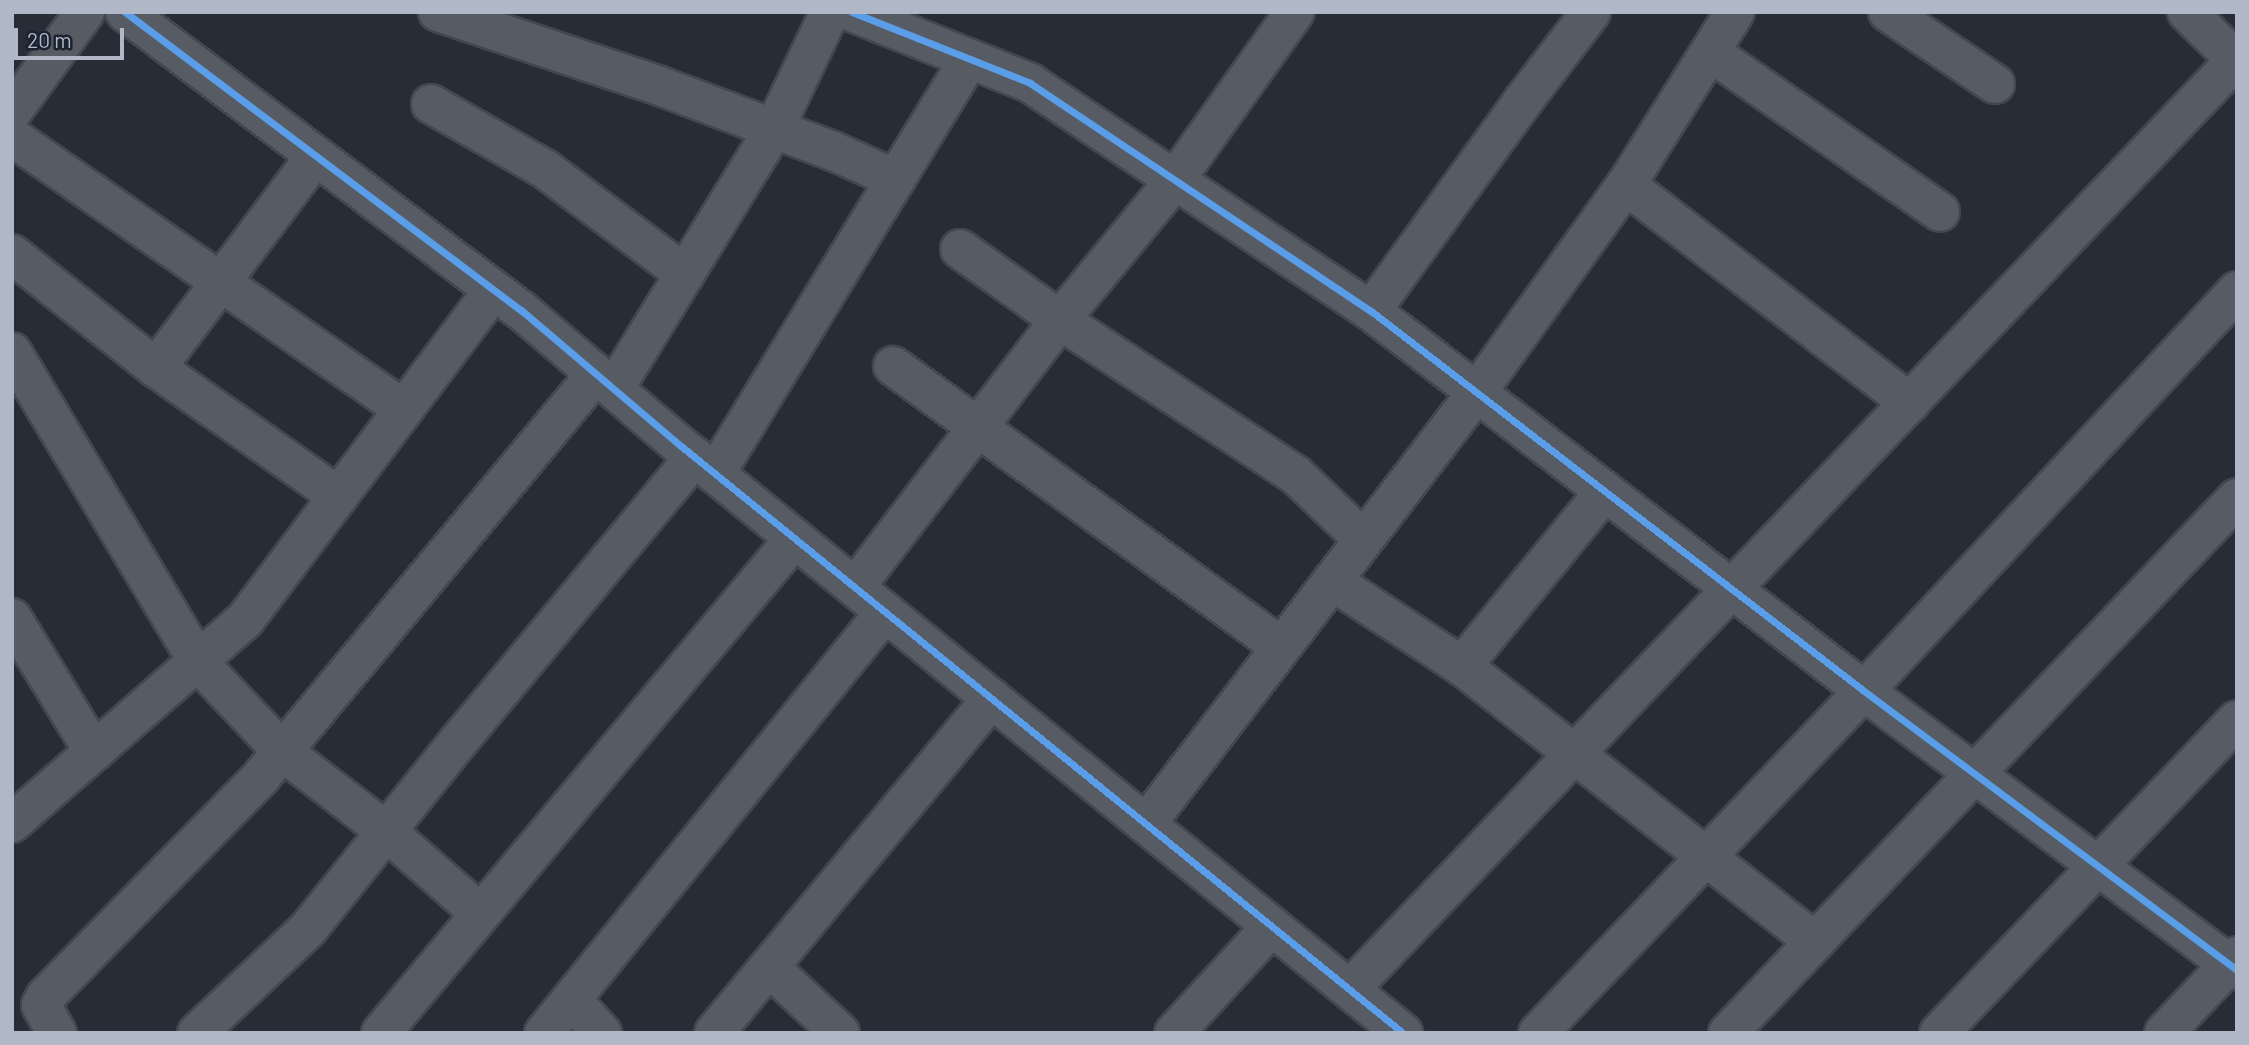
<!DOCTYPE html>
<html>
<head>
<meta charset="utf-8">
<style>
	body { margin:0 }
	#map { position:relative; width:2249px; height:1045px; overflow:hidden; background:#272c36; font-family:Barlow,sans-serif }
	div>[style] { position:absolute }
	.roads { filter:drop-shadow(2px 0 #43474f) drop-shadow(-2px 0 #43474f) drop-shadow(0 2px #43474f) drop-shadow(0 -2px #43474f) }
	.minor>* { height:38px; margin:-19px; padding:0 19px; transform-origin:19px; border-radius:19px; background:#575c64 }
	.cycleway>* { height:7px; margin:-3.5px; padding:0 3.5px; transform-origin:3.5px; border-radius:3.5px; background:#5a9eea }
	span { translate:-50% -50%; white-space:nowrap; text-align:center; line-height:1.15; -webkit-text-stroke:6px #1b2331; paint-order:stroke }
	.frame { position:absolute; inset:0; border:14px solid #b0b8c8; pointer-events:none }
	.scale { position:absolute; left:14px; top:28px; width:110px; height:32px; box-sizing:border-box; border:4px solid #b0b8c8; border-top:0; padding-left:9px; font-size:21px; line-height:24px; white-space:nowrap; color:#b0b8c8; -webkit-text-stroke:5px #1b2331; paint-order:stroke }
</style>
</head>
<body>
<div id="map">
	<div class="roads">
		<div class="minor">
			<div style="left:125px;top:12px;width:496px;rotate:37deg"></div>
			<div style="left:521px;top:310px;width:210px;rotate:40.4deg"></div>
			<div style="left:681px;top:446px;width:931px;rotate:39.11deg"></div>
			<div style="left:438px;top:12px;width:234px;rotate:18.4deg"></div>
			<div style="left:660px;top:86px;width:185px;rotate:20.6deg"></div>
			<div style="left:833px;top:151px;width:69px;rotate:24deg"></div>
			<div style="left:852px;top:12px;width:192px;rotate:21.7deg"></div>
			<div style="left:1030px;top:83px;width:410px;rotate:33.8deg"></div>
			<div style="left:1371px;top:311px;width:622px;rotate:37.62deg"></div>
			<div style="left:1864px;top:691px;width:466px;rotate:36.8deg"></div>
			<div style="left:1888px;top:12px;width:129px;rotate:33.9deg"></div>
			<div style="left:2187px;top:12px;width:70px;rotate:44.4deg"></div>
			<div style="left:1710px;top:52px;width:280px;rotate:34.8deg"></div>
			<div style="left:431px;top:104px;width:131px;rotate:29.7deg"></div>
			<div style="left:545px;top:169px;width:175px;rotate:36.9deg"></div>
			<div style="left:12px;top:112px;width:124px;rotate:-53.9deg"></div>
			<div style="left:12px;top:137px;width:477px;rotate:34.8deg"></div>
			<div style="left:1626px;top:185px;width:358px;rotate:37.5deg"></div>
			<div style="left:960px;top:249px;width:123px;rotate:35.4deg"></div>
			<div style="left:1060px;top:320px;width:282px;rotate:33.3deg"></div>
			<div style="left:1296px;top:475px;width:93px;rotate:43.7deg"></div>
			<div style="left:12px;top:254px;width:184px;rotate:38.4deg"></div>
			<div style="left:156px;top:368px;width:223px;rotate:35.1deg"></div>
			<div style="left:1371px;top:311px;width:259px;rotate:-54.1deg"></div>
			<div style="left:1523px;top:101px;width:112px;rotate:-52.6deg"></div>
			<div style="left:12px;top:352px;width:362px;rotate:59deg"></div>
			<div style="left:198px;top:662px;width:124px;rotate:46.6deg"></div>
			<div style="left:283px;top:752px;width:130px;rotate:37.5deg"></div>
			<div style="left:386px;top:831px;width:125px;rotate:41.1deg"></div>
			<div style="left:893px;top:366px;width:479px;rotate:35.9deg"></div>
			<div style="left:156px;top:368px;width:264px;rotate:-53deg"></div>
			<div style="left:614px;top:389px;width:305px;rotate:-58.4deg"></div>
			<div style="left:774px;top:129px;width:130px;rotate:-64.4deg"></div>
			<div style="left:715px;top:474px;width:487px;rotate:-58.5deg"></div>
			<div style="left:1332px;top:581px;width:155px;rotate:33.2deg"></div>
			<div style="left:1462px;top:666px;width:448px;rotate:38deg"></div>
			<div style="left:855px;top:587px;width:337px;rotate:-52.5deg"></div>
			<div style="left:1060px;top:320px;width:181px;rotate:-50.6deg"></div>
			<div style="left:1175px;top:180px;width:206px;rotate:-54.5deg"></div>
			<div style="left:12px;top:618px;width:157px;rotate:58.5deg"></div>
			<div style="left:1462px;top:666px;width:226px;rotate:-50.7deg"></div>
			<div style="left:12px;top:823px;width:309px;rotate:-41.1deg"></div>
			<div style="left:245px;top:620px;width:413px;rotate:-53deg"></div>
			<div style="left:1146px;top:824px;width:544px;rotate:-52.54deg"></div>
			<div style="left:1477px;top:392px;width:255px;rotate:-54.3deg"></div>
			<div style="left:1626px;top:185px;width:204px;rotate:-57.8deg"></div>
			<div style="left:769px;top:967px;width:97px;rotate:42.9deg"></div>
			<div style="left:1350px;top:989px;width:1285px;rotate:-46.36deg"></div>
			<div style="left:572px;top:1000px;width:45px;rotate:47.7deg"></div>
			<div style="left:57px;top:1033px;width:32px;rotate:-120deg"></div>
			<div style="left:41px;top:1005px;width:10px;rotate:-61deg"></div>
			<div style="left:46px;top:996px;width:307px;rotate:-45.5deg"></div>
			<div style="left:261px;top:777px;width:524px;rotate:-50.26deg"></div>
			<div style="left:197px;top:1033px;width:152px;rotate:-43.1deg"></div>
			<div style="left:308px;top:929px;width:240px;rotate:-51.3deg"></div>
			<div style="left:458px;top:742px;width:371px;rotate:-50.3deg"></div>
			<div style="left:381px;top:1033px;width:645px;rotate:-50.09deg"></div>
			<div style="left:544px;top:1033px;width:542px;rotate:-50.99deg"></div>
			<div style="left:714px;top:1033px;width:435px;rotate:-50.3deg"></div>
			<div style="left:1174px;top:1033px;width:145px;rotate:-47.5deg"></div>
			<div style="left:1538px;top:1033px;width:472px;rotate:-46.4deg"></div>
			<div style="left:1864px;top:691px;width:547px;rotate:-47deg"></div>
			<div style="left:1728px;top:1033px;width:738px;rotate:-46.43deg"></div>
			<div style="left:1939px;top:1033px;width:432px;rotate:-46.4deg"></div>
			<div style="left:2164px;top:1033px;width:106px;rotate:-46.5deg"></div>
		</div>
	</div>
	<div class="cycleway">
		<div style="left:125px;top:12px;width:496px;rotate:37deg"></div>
		<div style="left:521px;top:310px;width:210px;rotate:40.4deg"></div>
		<div style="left:681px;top:446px;width:931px;rotate:39.11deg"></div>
		<div style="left:852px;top:12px;width:192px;rotate:21.7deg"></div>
		<div style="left:1030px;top:83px;width:410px;rotate:33.8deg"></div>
		<div style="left:1371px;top:311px;width:622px;rotate:37.62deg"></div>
		<div style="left:1864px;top:691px;width:466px;rotate:36.8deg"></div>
	</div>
	<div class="frame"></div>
	<div class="scale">20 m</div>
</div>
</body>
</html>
